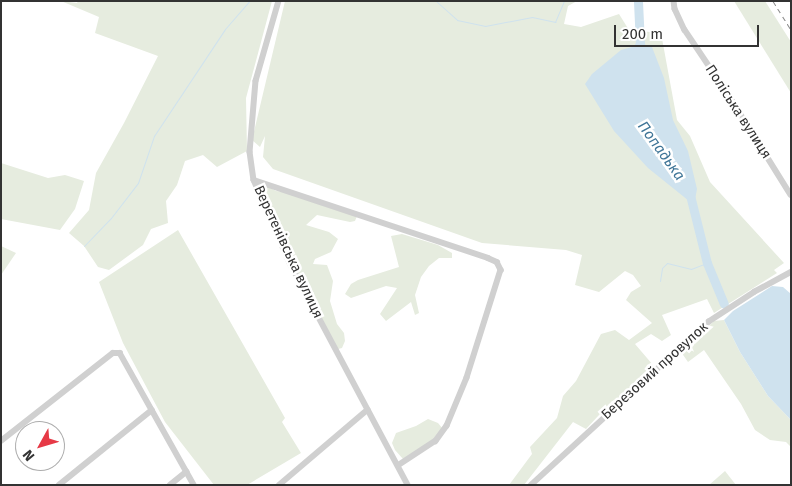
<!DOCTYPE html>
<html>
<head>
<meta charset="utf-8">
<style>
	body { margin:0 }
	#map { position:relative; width:792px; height:486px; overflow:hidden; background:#fff; font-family:"Fira Sans",sans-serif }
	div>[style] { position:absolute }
	.green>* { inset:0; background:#e6ecdf }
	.water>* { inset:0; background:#cfe2ee }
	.stream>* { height:1px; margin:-0.5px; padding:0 0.5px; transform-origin:0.5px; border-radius:0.5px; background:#cfe2ee }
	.river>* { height:9px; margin:-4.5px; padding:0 4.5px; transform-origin:4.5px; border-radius:4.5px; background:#cfe2ee }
	.minor>* { height:5.5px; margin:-2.75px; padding:0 2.75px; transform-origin:2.75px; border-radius:2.75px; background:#d0d0d0 }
	.rail>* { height:1px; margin-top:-0.5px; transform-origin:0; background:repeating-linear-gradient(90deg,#888 0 5px,transparent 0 9px) }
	span { translate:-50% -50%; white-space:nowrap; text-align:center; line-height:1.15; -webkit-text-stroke:5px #fff; paint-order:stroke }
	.street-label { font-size:14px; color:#333 }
	.water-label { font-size:15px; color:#3f7597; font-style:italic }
	.frame { position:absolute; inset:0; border:2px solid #333; pointer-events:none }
	.north { position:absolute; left:15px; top:421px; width:50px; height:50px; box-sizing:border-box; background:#fff; border:1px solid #adadad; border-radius:50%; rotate:231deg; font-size:14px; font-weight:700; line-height:20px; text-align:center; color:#333 }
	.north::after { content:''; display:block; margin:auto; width:18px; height:22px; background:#e63946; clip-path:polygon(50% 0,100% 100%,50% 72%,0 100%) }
	.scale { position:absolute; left:614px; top:25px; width:145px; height:22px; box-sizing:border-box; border:2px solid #333; border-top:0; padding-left:6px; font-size:15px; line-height:18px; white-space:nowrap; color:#333; -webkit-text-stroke:4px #fff; paint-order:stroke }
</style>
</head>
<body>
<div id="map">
	<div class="green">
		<div style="clip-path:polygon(61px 1px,77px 3px,78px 1px,272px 1px,246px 98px,247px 151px,217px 167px,203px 155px,185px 161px,177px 185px,166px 201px,168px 223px,151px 229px,143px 245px,109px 270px,98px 267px,84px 246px,69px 233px,89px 210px,96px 173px,124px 123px,158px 56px,95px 33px,99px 17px)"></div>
		<div style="clip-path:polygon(285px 1px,577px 1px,568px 6px,564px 24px,581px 27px,619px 14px,629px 30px,661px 33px,677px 120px,690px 136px,710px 182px,784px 263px,774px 270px,777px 273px,714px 313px,707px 299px,662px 315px,671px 335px,662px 341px,651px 334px,635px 344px,653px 365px,622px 399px,612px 401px,586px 429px,573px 422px,524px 485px,509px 485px,532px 454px,530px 447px,557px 418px,563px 396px,576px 381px,601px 334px,615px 330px,629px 340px,652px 323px,626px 300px,631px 292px,641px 286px,633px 275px,625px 271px,599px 292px,575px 285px,582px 255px,566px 250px,482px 243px,273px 169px,263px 157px,265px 136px,260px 147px,252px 140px)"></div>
		<div style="clip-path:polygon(734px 1px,765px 1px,791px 42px,791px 93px)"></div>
		<div style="clip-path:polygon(1px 163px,48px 178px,65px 175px,84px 181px,75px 209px,60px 230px,1px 219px)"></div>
		<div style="clip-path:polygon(257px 181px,276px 191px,291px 193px,357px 216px,355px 221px,350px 222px,317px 215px,306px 225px,329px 232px,338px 239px,331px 252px,315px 259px,313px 264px,327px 265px,333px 281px,330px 301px,337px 324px,344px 333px,345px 341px,342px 348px,338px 349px,285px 249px)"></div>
		<div style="clip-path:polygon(178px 230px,285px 418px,282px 422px,301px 453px,247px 485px,214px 485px,165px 422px,123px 343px,99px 282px)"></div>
		<div style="clip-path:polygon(402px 234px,438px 245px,452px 253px,452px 258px,439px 258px,429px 266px,421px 277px,415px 295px,419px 313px,415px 315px,411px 302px,386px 321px,380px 314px,397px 288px,386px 286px,351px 298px,345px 294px,351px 284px,358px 280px,399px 267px,391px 236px)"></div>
		<div style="clip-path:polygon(1px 246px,16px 253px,1px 275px)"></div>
		<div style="clip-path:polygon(724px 320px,740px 352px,768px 396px,791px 420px,791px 447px,786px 442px,770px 440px,755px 430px,741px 404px,704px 350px,688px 362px,681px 352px,714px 321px)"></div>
		<div style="clip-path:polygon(428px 419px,438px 423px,443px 429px,435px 439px,403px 459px,395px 450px,392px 443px,396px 433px,416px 426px)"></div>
		<div style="clip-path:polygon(725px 471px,736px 485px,709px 485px)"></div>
	</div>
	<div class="water">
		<div style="clip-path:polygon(643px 44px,652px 47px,664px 78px,673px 120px,688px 151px,697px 189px,694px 205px,648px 168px,614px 131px,585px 84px,592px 74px,621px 50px)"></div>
		<div style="clip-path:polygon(772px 286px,783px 287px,791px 294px,791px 420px,768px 396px,740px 352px,724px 320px,733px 311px)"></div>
	</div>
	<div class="stream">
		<div style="left:436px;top:1px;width:28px;rotate:42deg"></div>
		<div style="left:457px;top:20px;width:29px;rotate:12deg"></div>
		<div style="left:485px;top:26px;width:48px;rotate:-10.8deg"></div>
		<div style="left:532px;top:17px;width:24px;rotate:12deg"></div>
		<div style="left:555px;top:22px;width:23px;rotate:-67deg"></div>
		<div style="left:84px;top:246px;width:39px;rotate:-46deg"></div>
		<div style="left:111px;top:218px;width:44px;rotate:-52.4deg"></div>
		<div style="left:138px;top:183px;width:50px;rotate:-71.2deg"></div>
		<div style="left:154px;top:136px;width:128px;rotate:-56.4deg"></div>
		<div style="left:225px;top:29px;width:37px;rotate:-49deg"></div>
		<div style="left:660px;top:281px;width:13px;rotate:-81deg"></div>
		<div style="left:662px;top:268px;width:7px;rotate:-45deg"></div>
		<div style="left:667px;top:263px;width:25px;rotate:14deg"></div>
		<div style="left:691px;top:269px;width:17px;rotate:-21deg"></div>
	</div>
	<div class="river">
		<div style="left:633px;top:55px;width:13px;rotate:-58deg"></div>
		<div style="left:640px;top:44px;width:43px;rotate:-92.7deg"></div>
		<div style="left:690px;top:195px;width:70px;rotate:76deg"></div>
		<div style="left:707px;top:263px;width:44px;rotate:67.5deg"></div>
	</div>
	<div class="minor">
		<div style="left:279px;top:1px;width:83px;rotate:106deg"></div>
		<div style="left:256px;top:81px;width:71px;rotate:94.8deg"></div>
		<div style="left:250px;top:152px;width:28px;rotate:82deg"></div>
		<div style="left:254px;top:180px;width:90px;rotate:66.6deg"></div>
		<div style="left:290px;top:263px;width:251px;rotate:62deg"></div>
		<div style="left:674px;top:1px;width:8px;rotate:83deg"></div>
		<div style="left:675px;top:9px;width:23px;rotate:65deg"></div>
		<div style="left:685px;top:30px;width:81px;rotate:56.1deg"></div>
		<div style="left:730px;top:97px;width:115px;rotate:58.1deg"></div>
		<div style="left:254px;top:180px;width:247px;rotate:18.4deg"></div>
		<div style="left:488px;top:258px;width:10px;rotate:24deg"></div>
		<div style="left:497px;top:262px;width:9px;rotate:63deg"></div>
		<div style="left:501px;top:270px;width:113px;rotate:107.5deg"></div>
		<div style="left:467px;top:378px;width:52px;rotate:112.6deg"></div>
		<div style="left:447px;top:426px;width:19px;rotate:126deg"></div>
		<div style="left:436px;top:441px;width:45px;rotate:146.7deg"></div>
		<div style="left:1px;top:441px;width:142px;rotate:-38.2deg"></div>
		<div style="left:113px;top:353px;width:7px"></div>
		<div style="left:120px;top:353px;width:151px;rotate:60.7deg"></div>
		<div style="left:59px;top:485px;width:119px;rotate:-38.9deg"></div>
		<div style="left:170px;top:485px;width:21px;rotate:-39deg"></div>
		<div style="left:279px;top:485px;width:116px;rotate:-40.4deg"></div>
		<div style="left:531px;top:485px;width:241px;rotate:-42.6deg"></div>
		<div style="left:708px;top:322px;width:55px;rotate:-33.1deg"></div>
		<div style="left:754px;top:292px;width:42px;rotate:-28.4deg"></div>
	</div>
	<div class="rail">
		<div style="left:773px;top:1px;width:34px;rotate:58deg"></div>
	</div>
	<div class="street-label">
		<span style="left:738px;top:112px;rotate:57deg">Поліська вулиця</span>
		<span style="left:288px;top:252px;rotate:65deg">Веретенівська вулиця</span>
		<span style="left:655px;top:371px;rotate:-42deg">Березовий провулок</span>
	</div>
	<div class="water-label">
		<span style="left:661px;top:151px;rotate:54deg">Попадька</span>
	</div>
	<div class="frame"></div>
	<div class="north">N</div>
	<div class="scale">200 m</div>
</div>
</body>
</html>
